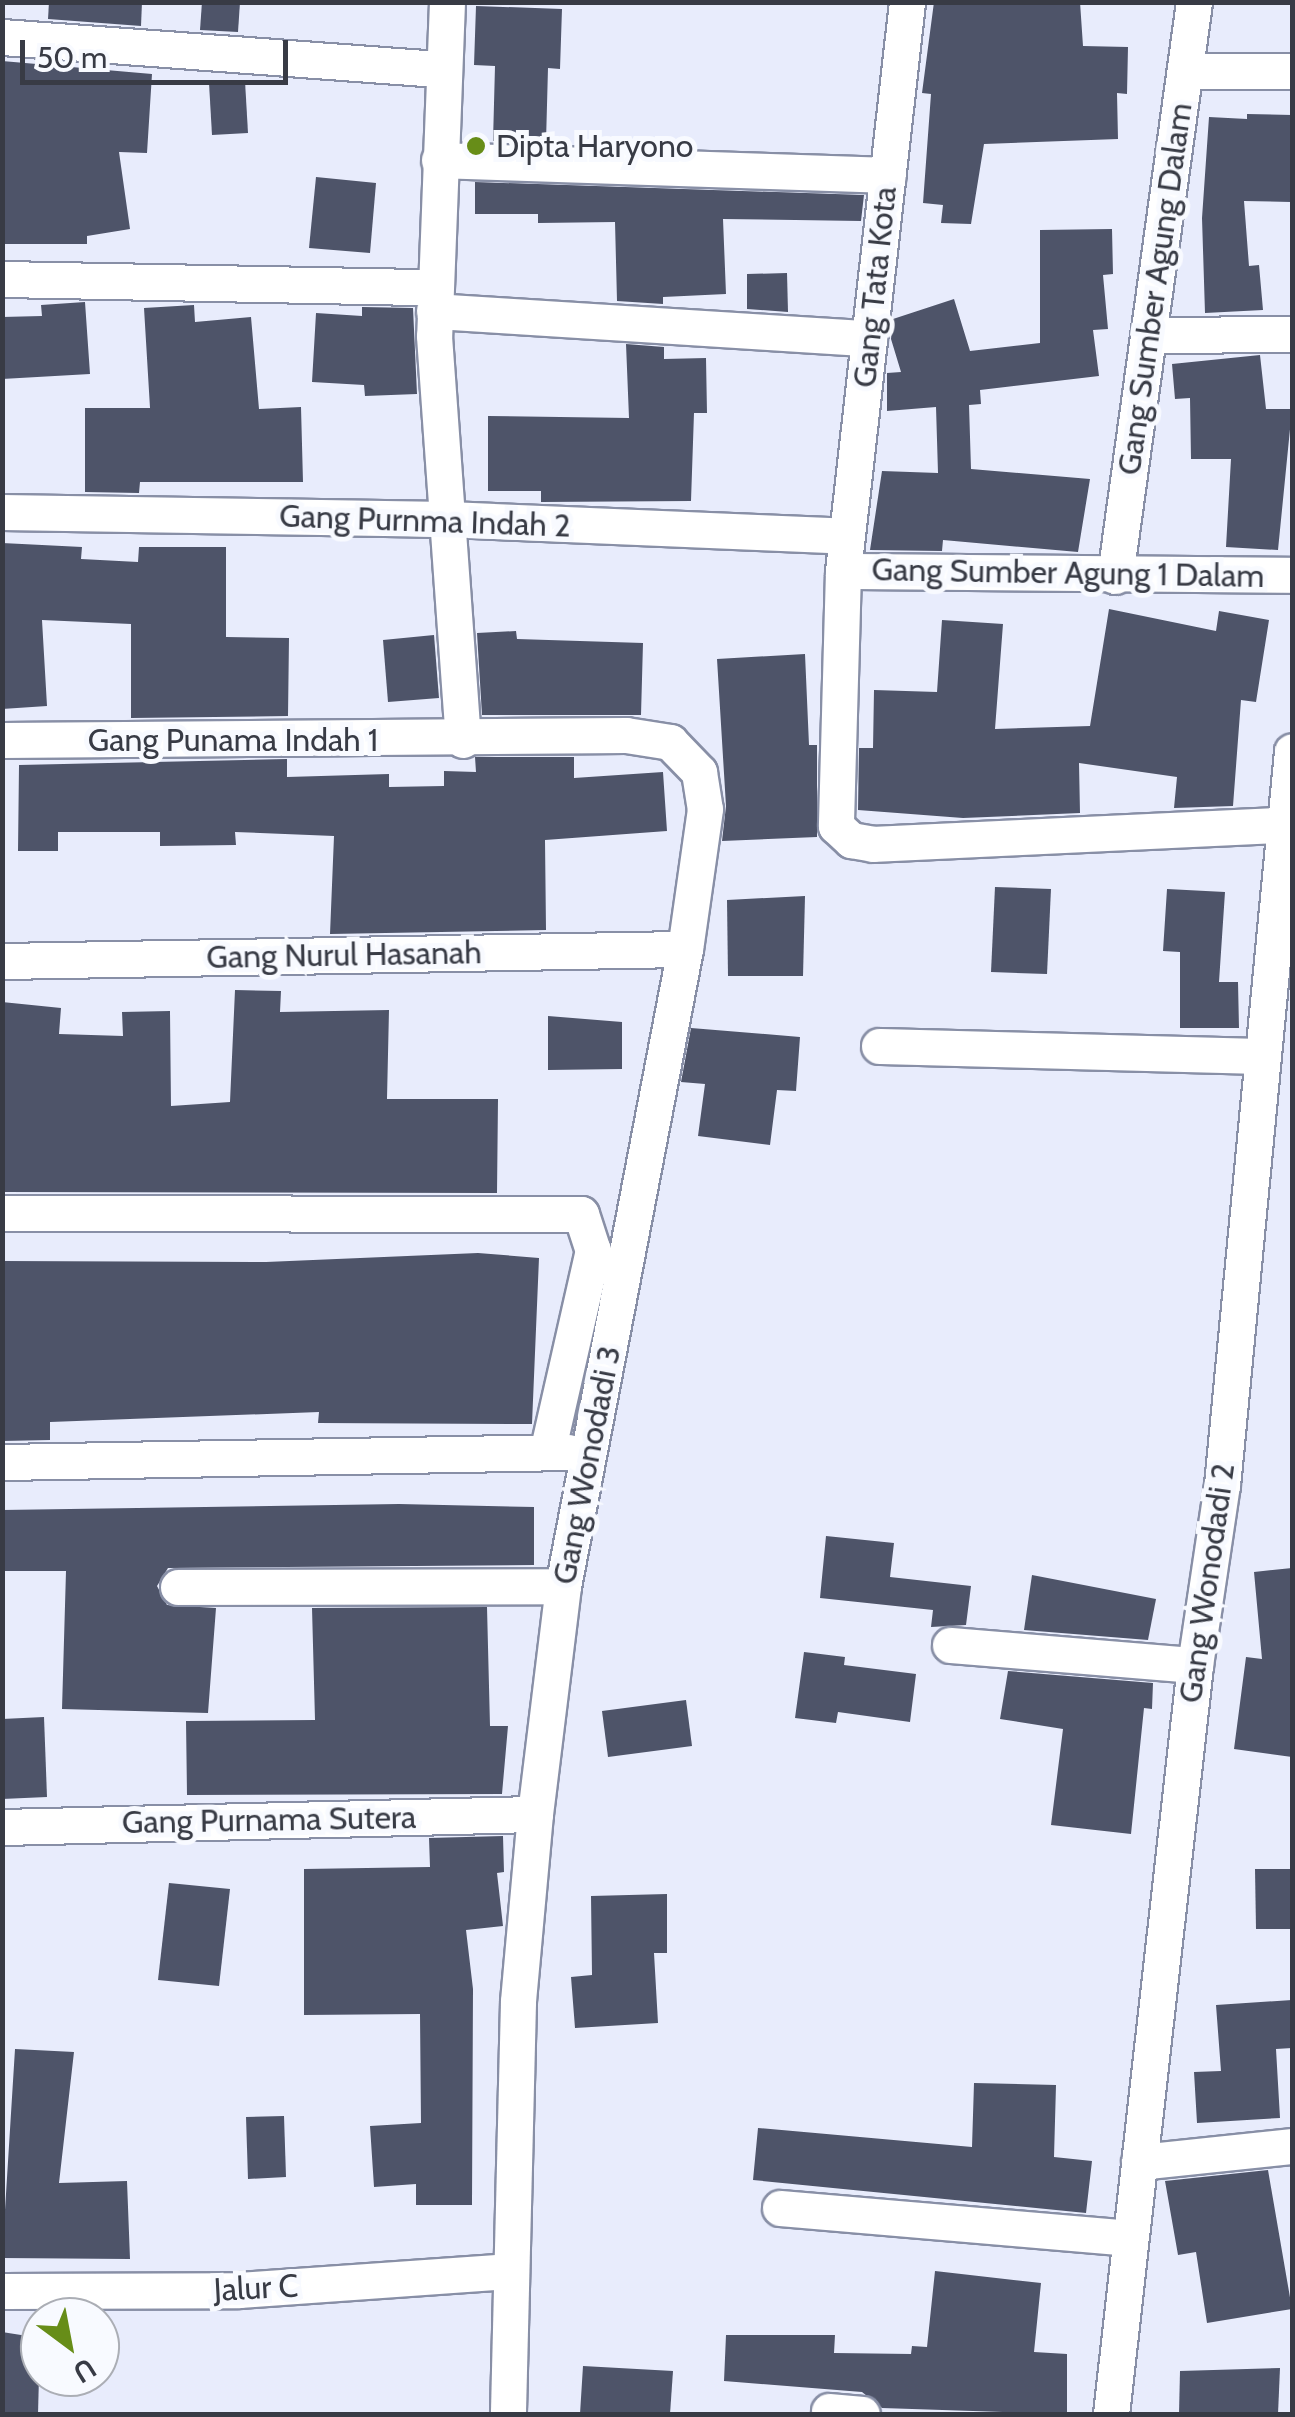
<!DOCTYPE html>
<html>
<head>
<meta charset="utf-8">
<style>
	body { margin:0 }
	#map { position:relative; width:1295px; height:2417px; overflow:hidden; background:#e8ecfc; font-family:Cabin,sans-serif }
	div>[style] { position:absolute }
	.building>* { inset:0; background:#4e5469 }
	.roads { filter:drop-shadow(2px 0 #888fa6) drop-shadow(-2px 0 #888fa6) drop-shadow(0 2px #888fa6) drop-shadow(0 -2px #888fa6) }
	.street>* { height:35px; margin:-17.5px; padding:0 17.5px; transform-origin:17.5px; border-radius:17.5px; background:#fff }
	.dots>* { width:28px; height:28px; translate:-50% -50%; box-sizing:border-box; border:5px solid #f8faff; border-radius:50% }
	span { translate:-50% -50%; white-space:nowrap; text-align:center; line-height:1.15; -webkit-text-stroke:10px #f8faff; paint-order:stroke }
	.poi-label { font-size:32px; color:#383b45 }
	.left { translate:0 -50%; text-align:left }
	.street-label { font-size:32px; color:#383b45 }
	.frame { position:absolute; inset:0; border:5px solid #383b45; pointer-events:none }
	.north { position:absolute; left:20px; top:2297px; width:100px; height:100px; box-sizing:border-box; background:#f8faff; border:2px solid #abaeb5; border-radius:50%; rotate:148deg; font-size:28px; font-weight:700; line-height:40px; text-align:center; color:#383b45 }
	.north::after { content:''; display:block; margin:auto; width:35px; height:45px; background:#678d18; clip-path:polygon(50% 0,100% 100%,50% 72%,0 100%) }
	.scale { position:absolute; left:20px; top:40px; width:268px; height:45px; box-sizing:border-box; border:5px solid #383b45; border-top:0; padding-left:12px; font-size:30px; line-height:35px; white-space:nowrap; color:#383b45; -webkit-text-stroke:8px #f8faff; paint-order:stroke }
</style>
</head>
<body>
<div id="map">
	<div class="building">
		<div style="clip-path:polygon(49px 2px,142px 2px,141px 26px,48px 19px)"></div>
		<div style="clip-path:polygon(202px 2px,240px 2px,238px 32px,200px 30px)"></div>
		<div style="clip-path:polygon(934px 2px,1080px 2px,1083px 46px,1128px 47px,1127px 94px,1117px 93px,1118px 139px,984px 144px,971px 224px,941px 223px,943px 205px,923px 203px,931px 94px,922px 93px)"></div>
		<div style="clip-path:polygon(476px 6px,562px 9px,560px 69px,548px 68px,546px 142px,493px 141px,495px 66px,474px 65px)"></div>
		<div style="clip-path:polygon(2px 61px,152px 74px,147px 153px,119px 152px,130px 229px,87px 236px,87px 244px,2px 244px)"></div>
		<div style="clip-path:polygon(245px 81px,248px 133px,212px 135px,209px 83px)"></div>
		<div style="clip-path:polygon(1247px 114px,1292px 115px,1291px 202px,1244px 201px,1249px 266px,1259px 265px,1263px 310px,1205px 313px,1202px 218px,1209px 117px,1247px 119px)"></div>
		<div style="clip-path:polygon(316px 177px,376px 183px,370px 253px,309px 248px)"></div>
		<div style="clip-path:polygon(475px 182px,864px 195px,861px 221px,723px 219px,726px 294px,663px 297px,663px 304px,617px 301px,615px 222px,538px 223px,538px 214px,475px 214px)"></div>
		<div style="clip-path:polygon(1112px 229px,1113px 274px,1103px 275px,1108px 329px,1093px 330px,1099px 376px,980px 390px,981px 404px,969px 405px,971px 469px,1090px 479px,1078px 552px,943px 540px,942px 551px,870px 550px,882px 471px,938px 473px,936px 407px,887px 411px,887px 373px,901px 372px,891px 339px,893px 319px,954px 299px,970px 351px,1040px 343px,1040px 230px)"></div>
		<div style="clip-path:polygon(787px 273px,788px 312px,747px 309px,747px 274px)"></div>
		<div style="clip-path:polygon(85px 302px,90px 374px,2px 379px,2px 317px,42px 316px,41px 305px)"></div>
		<div style="clip-path:polygon(194px 305px,195px 322px,251px 317px,259px 409px,301px 407px,303px 482px,140px 482px,139px 493px,85px 492px,85px 408px,150px 408px,144px 308px)"></div>
		<div style="clip-path:polygon(362px 307px,413px 308px,417px 394px,365px 396px,364px 385px,312px 382px,316px 313px,362px 316px)"></div>
		<div style="clip-path:polygon(626px 344px,664px 347px,664px 359px,706px 358px,707px 413px,694px 413px,691px 501px,541px 502px,541px 491px,488px 491px,488px 416px,629px 418px)"></div>
		<div style="clip-path:polygon(1260px 355px,1266px 409px,1292px 409px,1278px 550px,1226px 547px,1231px 459px,1191px 459px,1190px 398px,1175px 399px,1172px 364px)"></div>
		<div style="clip-path:polygon(2px 543px,82px 547px,81px 559px,138px 562px,139px 547px,226px 547px,226px 637px,289px 638px,288px 716px,131px 718px,131px 624px,42px 620px,47px 706px,2px 709px)"></div>
		<div style="clip-path:polygon(1109px 609px,1216px 631px,1219px 611px,1269px 620px,1256px 702px,1241px 700px,1233px 806px,1174px 808px,1177px 777px,1079px 763px,1080px 813px,963px 818px,858px 810px,859px 748px,873px 748px,874px 690px,937px 692px,942px 620px,1003px 624px,995px 729px,1090px 726px)"></div>
		<div style="clip-path:polygon(516px 631px,517px 639px,643px 643px,641px 715px,482px 715px,477px 633px)"></div>
		<div style="clip-path:polygon(434px 635px,439px 698px,388px 702px,383px 640px)"></div>
		<div style="clip-path:polygon(805px 654px,809px 745px,817px 745px,817px 837px,722px 841px,726px 806px,717px 659px)"></div>
		<div style="clip-path:polygon(475px 757px,574px 757px,574px 778px,663px 772px,667px 831px,545px 840px,546px 930px,330px 934px,334px 836px,235px 832px,236px 845px,160px 846px,160px 832px,58px 832px,58px 851px,18px 851px,19px 765px,287px 759px,287px 777px,389px 774px,389px 787px,444px 786px,444px 771px,476px 772px)"></div>
		<div style="clip-path:polygon(995px 887px,1051px 889px,1047px 974px,991px 972px)"></div>
		<div style="clip-path:polygon(1167px 889px,1225px 892px,1219px 982px,1238px 982px,1239px 1028px,1180px 1028px,1180px 952px,1163px 951px)"></div>
		<div style="clip-path:polygon(805px 896px,803px 976px,728px 976px,727px 900px)"></div>
		<div style="clip-path:polygon(235px 990px,281px 991px,280px 1012px,389px 1010px,387px 1099px,498px 1099px,497px 1193px,2px 1192px,2px 1002px,61px 1008px,59px 1034px,123px 1036px,122px 1012px,170px 1011px,171px 1106px,230px 1102px)"></div>
		<div style="clip-path:polygon(548px 1016px,622px 1022px,622px 1069px,548px 1070px)"></div>
		<div style="clip-path:polygon(691px 1028px,800px 1037px,796px 1091px,777px 1090px,770px 1145px,698px 1136px,705px 1084px,681px 1082px)"></div>
		<div style="clip-path:polygon(478px 1253px,539px 1258px,532px 1424px,318px 1423px,319px 1412px,50px 1422px,50px 1440px,2px 1441px,2px 1261px,266px 1262px)"></div>
		<div style="clip-path:polygon(399px 1504px,534px 1507px,534px 1565px,168px 1568px,157px 1586px,167px 1605px,216px 1608px,208px 1713px,62px 1709px,66px 1571px,2px 1571px,2px 1510px)"></div>
		<div style="clip-path:polygon(826px 1536px,894px 1543px,890px 1577px,971px 1586px,966px 1625px,931px 1627px,933px 1610px,820px 1598px)"></div>
		<div style="clip-path:polygon(1292px 1568px,1292px 1757px,1234px 1749px,1246px 1657px,1262px 1659px,1254px 1572px)"></div>
		<div style="clip-path:polygon(1032px 1575px,1156px 1599px,1148px 1640px,1024px 1630px)"></div>
		<div style="clip-path:polygon(487px 1607px,490px 1726px,508px 1726px,502px 1794px,187px 1795px,186px 1721px,315px 1720px,312px 1608px)"></div>
		<div style="clip-path:polygon(804px 1652px,845px 1657px,844px 1665px,916px 1674px,910px 1722px,838px 1712px,836px 1723px,795px 1718px)"></div>
		<div style="clip-path:polygon(1008px 1671px,1153px 1683px,1152px 1709px,1144px 1708px,1131px 1834px,1051px 1825px,1063px 1729px,1000px 1719px)"></div>
		<div style="clip-path:polygon(686px 1700px,692px 1746px,608px 1757px,602px 1711px)"></div>
		<div style="clip-path:polygon(44px 1717px,47px 1797px,2px 1799px,2px 1719px)"></div>
		<div style="clip-path:polygon(503px 1836px,504px 1872px,497px 1873px,503px 1926px,466px 1930px,473px 1989px,472px 2205px,416px 2205px,416px 2184px,374px 2187px,370px 2126px,421px 2123px,420px 2014px,304px 2015px,304px 1869px,430px 1867px,429px 1838px)"></div>
		<div style="clip-path:polygon(1255px 1869px,1292px 1869px,1292px 1929px,1256px 1929px)"></div>
		<div style="clip-path:polygon(169px 1883px,230px 1889px,219px 1986px,158px 1980px)"></div>
		<div style="clip-path:polygon(667px 1894px,667px 1953px,654px 1953px,658px 2023px,575px 2028px,571px 1977px,592px 1975px,591px 1896px)"></div>
		<div style="clip-path:polygon(1292px 2000px,1292px 2048px,1276px 2049px,1280px 2118px,1197px 2123px,1194px 2072px,1221px 2071px,1216px 2005px)"></div>
		<div style="clip-path:polygon(15px 2049px,74px 2052px,59px 2183px,127px 2181px,130px 2259px,2px 2258px)"></div>
		<div style="clip-path:polygon(974px 2083px,1056px 2085px,1054px 2157px,1092px 2161px,1086px 2213px,753px 2180px,758px 2128px,972px 2147px)"></div>
		<div style="clip-path:polygon(284px 2116px,286px 2177px,248px 2179px,246px 2117px)"></div>
		<div style="clip-path:polygon(1268px 2170px,1292px 2309px,1207px 2323px,1196px 2252px,1178px 2255px,1165px 2181px)"></div>
		<div style="clip-path:polygon(935px 2271px,1041px 2283px,1034px 2352px,1067px 2354px,1067px 2414px,882px 2408px,862px 2392px,724px 2381px,726px 2335px,835px 2335px,834px 2353px,911px 2354px,912px 2346px,927px 2347px)"></div>
		<div style="clip-path:polygon(2px 2332px,40px 2338px,38px 2414px,2px 2414px)"></div>
		<div style="clip-path:polygon(583px 2366px,673px 2371px,670px 2414px,580px 2414px)"></div>
		<div style="clip-path:polygon(1280px 2368px,1278px 2414px,1179px 2414px,1180px 2371px)"></div>
	</div>
	<div class="roads">
		<div class="street">
			<div style="left:447px;top:2px;width:334px;rotate:92.2deg"></div>
			<div style="left:434px;top:336px;width:405px;rotate:85.9deg"></div>
			<div style="left:907px;top:2px;width:573px;rotate:96.42deg"></div>
			<div style="left:843px;top:571px;width:255px;rotate:91.6deg"></div>
			<div style="left:836px;top:826px;width:21px;rotate:43deg"></div>
			<div style="left:851px;top:840px;width:22px;rotate:10deg"></div>
			<div style="left:873px;top:844px;width:419px;rotate:-2.7deg"></div>
			<div style="left:2px;top:37px;width:442px;rotate:4.2deg"></div>
			<div style="left:1185px;top:71px;width:107px"></div>
			<div style="left:439px;top:160px;width:449px;rotate:1.9deg"></div>
			<div style="left:2px;top:279px;width:432px;rotate:1.1deg"></div>
			<div style="left:434px;top:311px;width:436px;rotate:3.6deg"></div>
			<div style="left:1151px;top:335px;width:141px;rotate:-0.4deg"></div>
			<div style="left:2px;top:512px;width:446px;rotate:0.9deg"></div>
			<div style="left:448px;top:519px;width:399px;rotate:2.4deg"></div>
			<div style="left:843px;top:571px;width:449px;rotate:0.5deg"></div>
			<div style="left:1115px;top:576px;width:579px;rotate:-82.16deg"></div>
			<div style="left:2px;top:740px;width:624px;rotate:-0.46deg"></div>
			<div style="left:626px;top:735px;width:45px;rotate:9deg"></div>
			<div style="left:670px;top:742px;width:42px;rotate:46deg"></div>
			<div style="left:699px;top:772px;width:37px;rotate:81deg"></div>
			<div style="left:705px;top:809px;width:141px;rotate:98.1deg"></div>
			<div style="left:685px;top:949px;width:649px;rotate:100.84deg"></div>
			<div style="left:563px;top:1586px;width:230px;rotate:97deg"></div>
			<div style="left:535px;top:1814px;width:189px;rotate:95.2deg"></div>
			<div style="left:518px;top:2002px;width:412px;rotate:91.4deg"></div>
			<div style="left:2px;top:961px;width:683px;rotate:-1.01deg"></div>
			<div style="left:879px;top:1046px;width:383px;rotate:1.5deg"></div>
			<div style="left:2px;top:1213px;width:579px;rotate:0.1deg"></div>
			<div style="left:581px;top:1214px;width:38px;rotate:72deg"></div>
			<div style="left:593px;top:1250px;width:207px;rotate:102.8deg"></div>
			<div style="left:2px;top:1462px;width:566px;rotate:-1.01deg"></div>
			<div style="left:178px;top:1587px;width:385px;rotate:-0.1deg"></div>
			<div style="left:950px;top:1645px;width:246px;rotate:4.7deg"></div>
			<div style="left:2px;top:1827px;width:533px;rotate:-1.4deg"></div>
			<div style="left:1139px;top:2162px;width:154px;rotate:-6deg"></div>
			<div style="left:780px;top:2208px;width:349px;rotate:4.9deg"></div>
			<div style="left:2px;top:2291px;width:237px;rotate:-0.2deg"></div>
			<div style="left:239px;top:2290px;width:272px;rotate:-4deg"></div>
			<div style="left:829px;top:2411px;width:33px;rotate:5deg"></div>
			<div style="left:1111px;top:2414px;width:754px;rotate:-83.6deg"></div>
			<div style="left:1195px;top:1665px;width:182px;rotate:-81.5deg"></div>
			<div style="left:1222px;top:1485px;width:737px;rotate:-84.55deg"></div>
		</div>
	</div>
	<div class="dots">
		<div style="left:476px;top:146px;background:#678d18"></div>
	</div>
	<div class="poi-label">
		<span class="left" style="left:496px;top:146px">Dipta Haryono</span>
	</div>
	<div class="street-label">
		<span style="left:875px;top:287px;rotate:-84deg">Gang Tata Kota</span>
		<span style="left:1155px;top:289px;rotate:-82deg">Gang Sumber Agung Dalam</span>
		<span style="left:425px;top:521px;rotate:2deg">Gang Purnma Indah 2</span>
		<span style="left:1068px;top:573px;rotate:1deg">Gang Sumber Agung 1 Dalam</span>
		<span style="left:233px;top:740px">Gang Punama Indah 1</span>
		<span style="left:344px;top:955px;rotate:-1deg">Gang Nurul Hasanah</span>
		<span style="left:587px;top:1465px;rotate:-79deg">Gang Wonodadi 3</span>
		<span style="left:1207px;top:1583px;rotate:-82deg">Gang Wonodadi 2</span>
		<span style="left:269px;top:1820px;rotate:-1deg">Gang Purnama Sutera</span>
		<span style="left:256px;top:2288px;rotate:-3deg">Jalur C</span>
	</div>
	<div class="frame"></div>
	<div class="north">U</div>
	<div class="scale">50 m</div>
</div>
</body>
</html>
